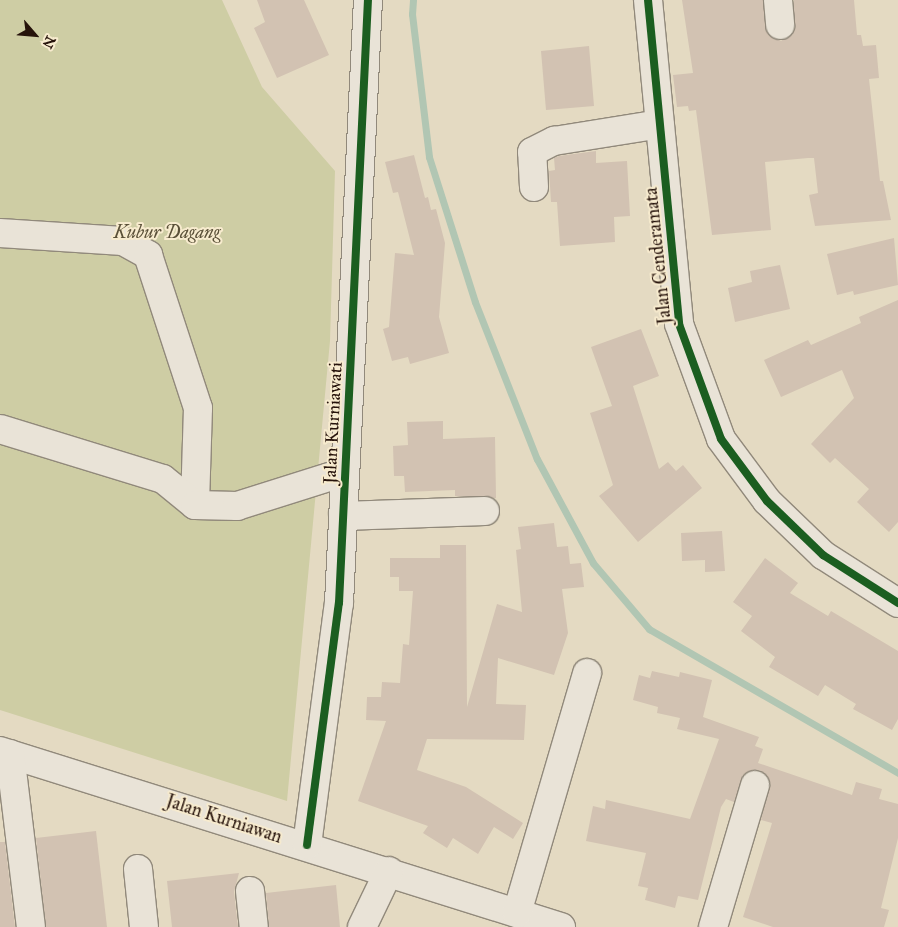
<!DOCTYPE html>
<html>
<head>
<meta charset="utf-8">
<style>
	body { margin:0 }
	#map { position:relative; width:898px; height:927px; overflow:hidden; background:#e4dac2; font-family:"IM FELL Great Primer",serif }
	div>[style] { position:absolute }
	.green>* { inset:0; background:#cecda4 }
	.stream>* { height:7px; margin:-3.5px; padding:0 3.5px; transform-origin:3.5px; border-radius:3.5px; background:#b1c6b3 }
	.building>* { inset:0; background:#d2c2b2 }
	.roads { filter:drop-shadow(1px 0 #91897b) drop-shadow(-1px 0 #91897b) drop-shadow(0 1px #91897b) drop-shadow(0 -1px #91897b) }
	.minor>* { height:28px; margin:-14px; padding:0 14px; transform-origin:14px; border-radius:14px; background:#e9e3d7 }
	.cycleway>* { height:8px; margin:-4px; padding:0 4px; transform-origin:4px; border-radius:4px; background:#1b5e20 }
	span { translate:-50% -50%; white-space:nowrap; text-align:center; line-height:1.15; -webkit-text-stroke:4px #f7ebce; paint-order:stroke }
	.park-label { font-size:18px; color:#5a5038; font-style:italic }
	.street-label { font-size:18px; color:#26130b }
	.north { position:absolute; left:10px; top:10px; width:50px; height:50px; -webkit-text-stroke:4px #f7ebce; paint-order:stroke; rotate:117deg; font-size:14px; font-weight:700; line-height:20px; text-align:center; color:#26130b }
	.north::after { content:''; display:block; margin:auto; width:18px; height:22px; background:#26130b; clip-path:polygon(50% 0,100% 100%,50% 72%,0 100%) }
</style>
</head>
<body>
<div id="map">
	<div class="green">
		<div style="clip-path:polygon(0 0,222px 0,262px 87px,335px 171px,330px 341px,287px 801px,0 710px)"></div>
	</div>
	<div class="stream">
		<div style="left:413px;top:0;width:14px;rotate:94deg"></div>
		<div style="left:412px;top:14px;width:144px;rotate:83.2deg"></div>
		<div style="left:429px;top:157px;width:152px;rotate:72.4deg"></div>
		<div style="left:475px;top:302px;width:169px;rotate:68.5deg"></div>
		<div style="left:537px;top:459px;width:118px;rotate:61.7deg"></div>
		<div style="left:593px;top:563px;width:87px;rotate:49.7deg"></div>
		<div style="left:649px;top:629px;width:288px;rotate:30deg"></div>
	</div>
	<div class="building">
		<div style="clip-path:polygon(257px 0,304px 0,329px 55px,277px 78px,254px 28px,265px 22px)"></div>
		<div style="clip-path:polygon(682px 0,763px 0,767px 33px,781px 41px,794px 31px,794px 0,854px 0,857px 35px,861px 35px,863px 46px,876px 45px,879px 78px,869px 79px,880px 181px,883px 181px,891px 220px,815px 226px,809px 195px,818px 193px,814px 158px,808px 158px,765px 162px,771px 230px,712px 235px,696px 110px,689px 111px,688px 106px,677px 107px,673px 75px,693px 73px)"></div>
		<div style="clip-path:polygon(589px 46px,594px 106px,546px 110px,541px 51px)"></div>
		<div style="clip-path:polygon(596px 151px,596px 163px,627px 161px,630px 216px,614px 217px,615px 242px,560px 246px,557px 202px,551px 202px,549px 171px,555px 170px,554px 158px,559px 156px)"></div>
		<div style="clip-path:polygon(414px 155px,425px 198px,428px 197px,431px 210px,436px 209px,445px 243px,439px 317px,449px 353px,410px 364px,408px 357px,392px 361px,383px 329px,389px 327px,395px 253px,414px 255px,398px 192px,393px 193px,385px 162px)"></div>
		<div style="clip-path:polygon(894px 238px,898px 285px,854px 295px,853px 291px,837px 295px,827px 254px)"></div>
		<div style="clip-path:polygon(780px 265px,790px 309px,735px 322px,728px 288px,752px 282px,750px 271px)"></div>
		<div style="clip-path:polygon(898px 300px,898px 522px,889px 532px,857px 502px,869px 489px,835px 458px,830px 463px,811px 444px,854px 398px,842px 370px,781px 397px,764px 360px,808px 340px,811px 345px,861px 323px,859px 317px)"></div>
		<div style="clip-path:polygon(641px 329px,659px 376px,633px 386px,659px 469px,668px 462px,676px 471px,683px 465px,702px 488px,638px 542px,599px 496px,613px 485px,590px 413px,612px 406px,591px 347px)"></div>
		<div style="clip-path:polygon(443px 421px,443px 439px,495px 437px,496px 498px,455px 496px,455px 490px,405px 492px,404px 476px,394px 476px,393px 446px,408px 445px,407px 422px)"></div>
		<div style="clip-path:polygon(554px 523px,557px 547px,568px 546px,570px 564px,581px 563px,584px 587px,562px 589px,568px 633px,554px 675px,498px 658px,496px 704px,526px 705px,524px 740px,427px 739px,417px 770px,466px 787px,523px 823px,513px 839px,494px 827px,478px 854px,453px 838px,447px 848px,423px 833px,428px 826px,358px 801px,386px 721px,366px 720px,367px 697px,381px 697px,382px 682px,400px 683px,403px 644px,409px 645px,413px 591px,399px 591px,399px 577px,390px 577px,390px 558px,440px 558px,440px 545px,466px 545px,467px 707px,497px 604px,522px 612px,516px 550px,521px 549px,518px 527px)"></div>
		<div style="clip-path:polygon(722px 531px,725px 571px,705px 572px,705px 560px,682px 561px,681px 533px)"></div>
		<div style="clip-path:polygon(765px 558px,798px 583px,790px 593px,828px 616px,831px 611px,898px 651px,898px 719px,892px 730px,853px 709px,856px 704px,825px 685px,818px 696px,769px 667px,775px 657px,741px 631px,752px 616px,733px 602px)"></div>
		<div style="clip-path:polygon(652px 671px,679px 677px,680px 672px,712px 680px,703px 717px,759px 737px,755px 746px,763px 749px,758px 763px,852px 795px,856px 782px,882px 789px,879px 799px,898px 804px,898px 838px,881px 908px,889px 910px,884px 927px,773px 927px,743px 917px,772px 823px,761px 820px,770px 782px,759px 770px,744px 774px,734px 802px,726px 799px,721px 807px,698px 900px,678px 896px,675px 908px,645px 900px,648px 888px,638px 886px,646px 853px,586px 841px,593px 806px,605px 809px,606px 800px,690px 819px,719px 739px,677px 729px,680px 718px,657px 713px,658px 707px,633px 700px,639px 675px,650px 678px)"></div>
		<div style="clip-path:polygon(96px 831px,107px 927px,46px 927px,36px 838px)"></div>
		<div style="clip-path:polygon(0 842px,5px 842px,15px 927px,0 927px)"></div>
		<div style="clip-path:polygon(239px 873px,234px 892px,238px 927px,172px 927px,167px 881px)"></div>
		<div style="clip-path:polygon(336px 885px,340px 927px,269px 927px,266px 893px)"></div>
	</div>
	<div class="roads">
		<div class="minor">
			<div style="left:648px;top:0;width:325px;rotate:84.5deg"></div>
			<div style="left:679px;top:324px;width:122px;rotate:69.9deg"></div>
			<div style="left:721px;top:439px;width:77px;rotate:53.4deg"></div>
			<div style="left:767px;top:501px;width:78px;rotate:44deg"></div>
			<div style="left:823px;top:555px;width:89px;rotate:32.6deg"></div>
			<div style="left:778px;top:0;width:25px;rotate:85deg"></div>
			<div style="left:534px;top:187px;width:35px;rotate:-93deg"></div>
			<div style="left:532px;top:152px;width:25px;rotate:-27deg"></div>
			<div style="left:554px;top:141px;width:107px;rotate:-9.1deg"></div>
			<div style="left:0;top:233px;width:123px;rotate:3.7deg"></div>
			<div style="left:123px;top:241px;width:29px;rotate:29deg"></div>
			<div style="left:148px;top:255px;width:161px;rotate:71.9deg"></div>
			<div style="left:198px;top:408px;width:97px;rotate:91.8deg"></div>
			<div style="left:0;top:429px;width:170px;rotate:17.1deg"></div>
			<div style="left:163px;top:479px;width:41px;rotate:39.1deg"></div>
			<div style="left:195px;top:505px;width:42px;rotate:1.4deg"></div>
			<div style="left:237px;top:506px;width:113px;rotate:-17.5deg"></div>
			<div style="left:343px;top:516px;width:142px;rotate:-2deg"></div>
			<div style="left:0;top:751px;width:588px;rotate:17.42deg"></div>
			<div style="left:10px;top:754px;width:174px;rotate:83.1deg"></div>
			<div style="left:307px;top:845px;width:244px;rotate:-82.5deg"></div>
			<div style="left:339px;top:603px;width:604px;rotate:-87.25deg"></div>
			<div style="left:138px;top:869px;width:58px;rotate:84.1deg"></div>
			<div style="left:250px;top:891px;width:36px;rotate:84deg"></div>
			<div style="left:517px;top:913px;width:250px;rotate:-73.7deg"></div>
			<div style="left:362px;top:927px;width:62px;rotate:-64.3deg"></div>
			<div style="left:713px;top:927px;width:148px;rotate:-73.5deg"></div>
		</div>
	</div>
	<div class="cycleway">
		<div style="left:648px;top:0;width:325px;rotate:84.5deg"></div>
		<div style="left:679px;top:324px;width:122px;rotate:69.9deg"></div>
		<div style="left:721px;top:439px;width:77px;rotate:53.4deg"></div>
		<div style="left:767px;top:501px;width:78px;rotate:44deg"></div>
		<div style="left:823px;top:555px;width:89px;rotate:32.6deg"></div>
		<div style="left:307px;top:845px;width:244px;rotate:-82.5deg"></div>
		<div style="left:339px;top:603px;width:604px;rotate:-87.25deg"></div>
	</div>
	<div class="park-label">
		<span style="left:167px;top:232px">Kubur Dagang</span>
	</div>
	<div class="street-label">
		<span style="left:658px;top:256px;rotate:-96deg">Jalan Cenderamata</span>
		<span style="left:333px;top:423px;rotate:-87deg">Jalan Kurniawati</span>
		<span style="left:224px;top:819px;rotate:18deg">Jalan Kurniawan</span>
	</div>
	<div class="north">N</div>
</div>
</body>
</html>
